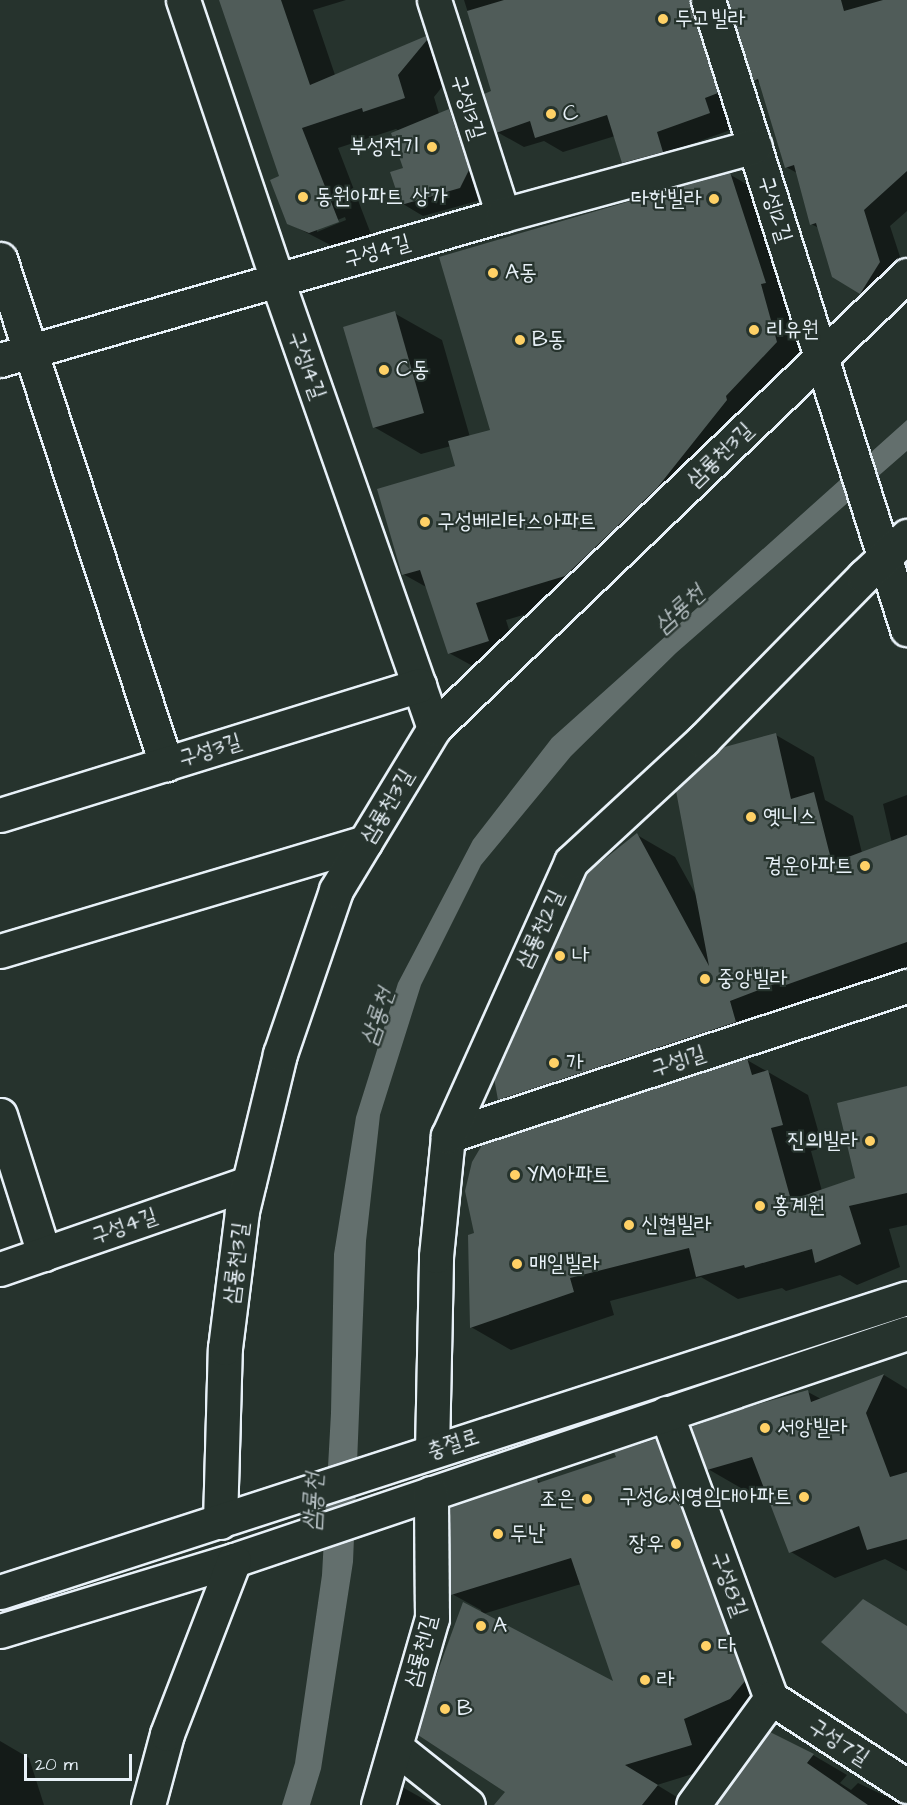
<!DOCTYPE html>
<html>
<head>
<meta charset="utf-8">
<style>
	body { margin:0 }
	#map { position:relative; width:907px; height:1805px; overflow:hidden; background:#26332d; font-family:"Architects Daughter","Poor Story",sans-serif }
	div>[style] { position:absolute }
	.water>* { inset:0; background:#636f6d }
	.shadow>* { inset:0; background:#0007 }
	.building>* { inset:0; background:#505c59 }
	.roads { filter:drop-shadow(2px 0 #e8f1f8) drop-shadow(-2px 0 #e8f1f8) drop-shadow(0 2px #e8f1f8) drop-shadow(0 -2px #e8f1f8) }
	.minor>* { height:33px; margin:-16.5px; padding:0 16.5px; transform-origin:16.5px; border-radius:16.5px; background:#26332d }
	.dots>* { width:16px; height:16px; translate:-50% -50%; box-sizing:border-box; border:3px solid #26332d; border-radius:50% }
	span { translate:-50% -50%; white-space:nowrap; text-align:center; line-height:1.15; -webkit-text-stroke:4.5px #26332d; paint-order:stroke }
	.poi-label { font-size:22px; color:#e8f1f8 }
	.left { translate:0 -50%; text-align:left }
	.right { translate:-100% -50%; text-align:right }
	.street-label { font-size:22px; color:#e8f1f8 }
	.water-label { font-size:24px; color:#b3bdc0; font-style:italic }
	.scale { position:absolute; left:24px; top:1754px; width:108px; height:27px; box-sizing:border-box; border:3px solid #e8f1f8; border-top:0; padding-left:8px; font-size:18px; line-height:21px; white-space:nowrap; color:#e8f1f8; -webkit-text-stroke:4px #26332d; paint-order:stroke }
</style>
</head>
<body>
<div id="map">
	<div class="water">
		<div style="clip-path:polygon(907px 420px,907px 451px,676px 653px,571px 756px,481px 865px,421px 985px,380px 1115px,366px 1241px,353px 1562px,321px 1769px,310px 1805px,282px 1805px,295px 1763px,322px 1575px,331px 1413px,334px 1254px,356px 1117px,398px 983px,473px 840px,552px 738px)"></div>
	</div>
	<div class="shadow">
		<div style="clip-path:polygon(evenodd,221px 0,346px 0,313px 10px,335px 75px,426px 37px,462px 58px,463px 61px,434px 97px,439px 114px,449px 110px,469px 122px,481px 200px,423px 216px,403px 204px,405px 169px,399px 131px,396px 129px,338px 148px,374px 242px,346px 253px,288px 223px,281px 177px,221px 0,345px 217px,346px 220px,317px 232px,317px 228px,345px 217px)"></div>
		<div style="clip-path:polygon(464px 0,725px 0,736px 128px,683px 147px,689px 167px,650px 178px,623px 162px,615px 136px,563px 152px,544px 141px,524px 147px,497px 132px,493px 92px)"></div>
		<div style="clip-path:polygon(729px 0,907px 0,907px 211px,890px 226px,907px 278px,888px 308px,833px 276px,819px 228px,811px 224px,797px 173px,786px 167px,761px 84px,755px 80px)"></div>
		<div style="clip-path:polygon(729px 174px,760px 192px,807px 360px,596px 593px,506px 620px,518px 658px,480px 670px,449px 653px,428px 588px,403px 574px,457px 467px,451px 446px,421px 454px,374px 427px,394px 313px,442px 340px,470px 437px,492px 431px)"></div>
		<div style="clip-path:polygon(776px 735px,814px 757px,825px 800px,853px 816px,862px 853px,892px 843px,883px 804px,907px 795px,907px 978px,538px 1121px,500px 1099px,637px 835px,675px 857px,696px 895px)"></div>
		<div style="clip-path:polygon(747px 1060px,808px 1095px,823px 1148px,811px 1151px,822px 1191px,857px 1179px,907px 1087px,907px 1225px,889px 1229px,900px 1267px,857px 1285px,840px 1275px,786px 1291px,782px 1288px,738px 1299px,701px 1277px,610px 1301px,614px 1315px,511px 1350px,471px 1327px)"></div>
		<div style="clip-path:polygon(884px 1375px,907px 1389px,907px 1571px,885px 1559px,835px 1578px,791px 1552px,767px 1491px,753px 1495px,708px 1469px,808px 1392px,821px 1399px)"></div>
		<div style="clip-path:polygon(evenodd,655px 1441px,689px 1460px,762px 1721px,717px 1738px,725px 1764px,657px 1785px,690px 1805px,500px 1805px,507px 1791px,481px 1610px,452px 1594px,536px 1479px,542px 1483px,618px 1458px,655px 1441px,581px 1584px,616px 1684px,483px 1614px,581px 1584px)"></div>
		<div style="clip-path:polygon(0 1741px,29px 1758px,44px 1805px,0 1805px)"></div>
		<div style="clip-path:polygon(813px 1755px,847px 1775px,840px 1783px,851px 1790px,858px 1783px,904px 1805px,716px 1805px)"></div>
		<div style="clip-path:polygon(404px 1788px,434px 1805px,398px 1805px)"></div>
	</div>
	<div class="building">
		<div style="clip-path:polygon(219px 0,281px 0,310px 85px,426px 36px,427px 40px,398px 75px,405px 98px,363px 112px,362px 108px,302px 128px,339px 222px,309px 233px,287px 224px,270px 180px,279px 176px)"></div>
		<div style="clip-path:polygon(504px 0,690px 0,718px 93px,705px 98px,710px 113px,657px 132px,663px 152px,622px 163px,607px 115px,535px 138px,530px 121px,496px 133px,484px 94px,491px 91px,467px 11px)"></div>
		<div style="clip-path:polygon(728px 0,841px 0,844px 11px,883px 0,907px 0,907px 171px,864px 210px,880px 262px,860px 294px,832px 277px,816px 223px,810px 225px,794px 165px,785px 168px,758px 79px,753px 81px)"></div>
		<div style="clip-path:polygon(449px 109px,469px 170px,460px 188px,401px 205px,390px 172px,403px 168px,391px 133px)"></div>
		<div style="clip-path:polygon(730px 172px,766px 283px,761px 284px,777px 342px,726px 396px,727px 400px,657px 488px,565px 576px,476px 603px,489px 641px,448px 654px,420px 570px,402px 575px,377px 489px,455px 466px,448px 441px,490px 430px,439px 257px)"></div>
		<div style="clip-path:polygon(395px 311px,424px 413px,373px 428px,343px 327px)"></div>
		<div style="clip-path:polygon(776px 733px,791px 799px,814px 792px,832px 863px,907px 835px,907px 942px,783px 986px,782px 981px,730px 1001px,736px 1022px,498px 1100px,494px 1078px,587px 873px,637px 833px,709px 966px,676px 791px,721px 748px)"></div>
		<div style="clip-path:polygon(747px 1058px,752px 1075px,768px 1070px,783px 1125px,771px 1128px,791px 1200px,855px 1178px,837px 1103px,907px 1086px,907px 1193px,849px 1206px,861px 1244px,815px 1263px,812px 1249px,745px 1268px,744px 1265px,696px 1277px,689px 1248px,570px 1278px,574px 1292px,470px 1328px,468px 1235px,474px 1233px,465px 1191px,472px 1162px,482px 1145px)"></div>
		<div style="clip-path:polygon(884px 1374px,866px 1413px,890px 1477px,907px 1472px,907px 1539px,867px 1550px,859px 1526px,789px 1553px,752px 1457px,707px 1470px,691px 1427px,737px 1410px,808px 1390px,811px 1402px)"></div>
		<div style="clip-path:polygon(656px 1439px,745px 1681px,730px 1699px,684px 1719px,692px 1745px,625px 1765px,658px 1785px,642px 1805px,494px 1805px,505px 1792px,418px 1735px,432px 1687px,463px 1602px,613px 1681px,571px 1558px,451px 1595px,450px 1507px,537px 1478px,538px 1483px,616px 1457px,614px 1452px)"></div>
		<div style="clip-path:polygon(863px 1599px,907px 1626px,907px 1714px,821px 1642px)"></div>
		<div style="clip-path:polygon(770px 1732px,814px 1754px,807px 1763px,868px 1805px,716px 1805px)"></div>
	</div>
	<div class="roads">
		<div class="minor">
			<div style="left:183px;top:0;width:295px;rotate:71.4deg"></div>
			<div style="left:277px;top:280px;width:475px;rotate:70.7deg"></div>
			<div style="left:434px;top:0;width:226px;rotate:72.2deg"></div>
			<div style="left:708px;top:0;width:660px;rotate:72.44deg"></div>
			<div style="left:0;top:259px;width:532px;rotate:71.8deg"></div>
			<div style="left:0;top:360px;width:523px;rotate:-16.08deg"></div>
			<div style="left:503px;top:215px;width:261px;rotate:-15.3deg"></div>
			<div style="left:0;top:815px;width:439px;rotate:-17.2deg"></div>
			<div style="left:0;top:951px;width:381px;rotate:-16.6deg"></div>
			<div style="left:0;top:1115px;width:146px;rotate:72.4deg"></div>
			<div style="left:448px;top:1136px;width:483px;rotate:-18.1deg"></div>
			<div style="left:0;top:1269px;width:263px;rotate:-19.1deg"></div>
			<div style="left:666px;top:1413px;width:304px;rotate:69.8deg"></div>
			<div style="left:771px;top:1698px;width:132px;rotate:126.1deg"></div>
			<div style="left:432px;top:1451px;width:195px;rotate:-88.8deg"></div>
			<div style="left:436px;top:1256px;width:121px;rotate:-84.3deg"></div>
			<div style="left:448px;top:1136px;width:300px;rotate:-65.8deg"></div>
			<div style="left:571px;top:862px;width:180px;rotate:-42.7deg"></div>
			<div style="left:703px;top:740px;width:230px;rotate:-45.5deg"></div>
			<div style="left:864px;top:576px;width:59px;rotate:-42.9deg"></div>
			<div style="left:220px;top:1522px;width:174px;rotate:-88.4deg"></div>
			<div style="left:225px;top:1348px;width:138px;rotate:-82.9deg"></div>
			<div style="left:242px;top:1211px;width:162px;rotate:-76.4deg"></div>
			<div style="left:280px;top:1054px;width:173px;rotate:-71.1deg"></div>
			<div style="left:336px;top:890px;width:189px;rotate:-58.8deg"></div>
			<div style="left:434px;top:728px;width:655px;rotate:-43.76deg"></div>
			<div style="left:0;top:1592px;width:953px;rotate:-17.96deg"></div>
			<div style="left:0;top:1631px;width:245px;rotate:-16.9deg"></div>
			<div style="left:234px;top:1560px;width:710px;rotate:-18.64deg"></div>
			<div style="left:771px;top:1698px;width:162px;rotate:32.9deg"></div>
			<div style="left:395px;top:1747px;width:93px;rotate:38.5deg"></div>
			<div style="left:148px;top:1805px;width:73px;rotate:-75deg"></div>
			<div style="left:167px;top:1734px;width:186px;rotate:-68.9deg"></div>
			<div style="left:378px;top:1805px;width:195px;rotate:-73.9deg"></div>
			<div style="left:432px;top:1618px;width:125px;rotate:-90.5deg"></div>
		</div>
	</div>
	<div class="dots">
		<div style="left:663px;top:19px;background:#ffd166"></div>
		<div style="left:551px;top:114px;background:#ffd166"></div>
		<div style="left:432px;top:147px;background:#ffd166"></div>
		<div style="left:303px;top:197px;background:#ffd166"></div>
		<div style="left:714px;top:199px;background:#ffd166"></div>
		<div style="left:493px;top:273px;background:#ffd166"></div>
		<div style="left:754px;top:330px;background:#ffd166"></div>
		<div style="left:520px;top:340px;background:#ffd166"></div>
		<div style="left:384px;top:370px;background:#ffd166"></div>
		<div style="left:425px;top:522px;background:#ffd166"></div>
		<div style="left:751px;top:817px;background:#ffd166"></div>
		<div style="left:865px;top:866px;background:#ffd166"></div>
		<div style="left:560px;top:956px;background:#ffd166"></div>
		<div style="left:705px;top:979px;background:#ffd166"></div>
		<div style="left:554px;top:1063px;background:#ffd166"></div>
		<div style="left:870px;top:1141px;background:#ffd166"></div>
		<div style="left:515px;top:1175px;background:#ffd166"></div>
		<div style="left:760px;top:1206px;background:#ffd166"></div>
		<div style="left:629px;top:1225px;background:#ffd166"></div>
		<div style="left:517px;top:1264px;background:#ffd166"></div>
		<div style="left:765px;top:1428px;background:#ffd166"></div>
		<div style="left:804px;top:1497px;background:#ffd166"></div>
		<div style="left:587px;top:1499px;background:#ffd166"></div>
		<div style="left:498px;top:1534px;background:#ffd166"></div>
		<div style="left:676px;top:1544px;background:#ffd166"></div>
		<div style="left:481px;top:1626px;background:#ffd166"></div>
		<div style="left:706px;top:1646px;background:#ffd166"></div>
		<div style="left:645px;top:1680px;background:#ffd166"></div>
		<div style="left:445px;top:1709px;background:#ffd166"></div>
	</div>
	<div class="poi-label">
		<span class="left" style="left:675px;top:19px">두고빌라</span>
		<span class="left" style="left:563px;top:114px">C</span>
		<span class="right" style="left:420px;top:147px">부성전기</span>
		<span class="left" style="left:315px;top:197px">동원아파트 상가</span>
		<span class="right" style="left:702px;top:199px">다한빌라</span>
		<span class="left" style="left:505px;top:273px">A동</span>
		<span class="left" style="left:766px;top:330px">리유원</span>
		<span class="left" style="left:532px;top:340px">B동</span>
		<span class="left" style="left:396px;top:370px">C동</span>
		<span class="left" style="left:437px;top:522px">구성베리타스아파트</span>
		<span class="left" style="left:763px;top:817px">옛니스</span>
		<span class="right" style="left:853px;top:866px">경운아파트</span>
		<span class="left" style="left:572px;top:956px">나</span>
		<span class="left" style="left:717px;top:979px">중앙빌라</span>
		<span class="left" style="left:566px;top:1063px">가</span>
		<span class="right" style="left:858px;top:1141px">진의빌라</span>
		<span class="left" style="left:527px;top:1175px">YM아파트</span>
		<span class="left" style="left:772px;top:1206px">홍계원</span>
		<span class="left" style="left:641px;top:1225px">신협빌라</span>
		<span class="left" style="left:529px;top:1264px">매일빌라</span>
		<span class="left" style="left:777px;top:1428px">서앙빌라</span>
		<span class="right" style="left:792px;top:1497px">구성6시영임대아파트</span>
		<span class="right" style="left:575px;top:1499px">조은</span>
		<span class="left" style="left:510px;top:1534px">두난</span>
		<span class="right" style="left:664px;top:1544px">장우</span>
		<span class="left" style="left:493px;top:1626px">A</span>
		<span class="left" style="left:718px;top:1646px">다</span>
		<span class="left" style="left:657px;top:1680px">라</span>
		<span class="left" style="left:457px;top:1709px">B</span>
	</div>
	<div class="street-label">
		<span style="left:468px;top:107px;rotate:72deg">구성13길</span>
		<span style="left:775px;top:209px;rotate:73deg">구성12길</span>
		<span style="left:377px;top:251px;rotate:-16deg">구성4길</span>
		<span style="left:307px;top:365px;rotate:70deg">구성14길</span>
		<span style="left:720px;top:455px;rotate:-44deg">삼룡천3길</span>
		<span style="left:210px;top:750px;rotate:-17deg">구성3길</span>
		<span style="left:387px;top:806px;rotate:-59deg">삼룡천3길</span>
		<span style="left:540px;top:929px;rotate:-65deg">삼룡천2길</span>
		<span style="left:678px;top:1061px;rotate:-18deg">구성1길</span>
		<span style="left:124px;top:1226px;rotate:-19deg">구성4길</span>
		<span style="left:236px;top:1263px;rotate:-83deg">삼룡천3길</span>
		<span style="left:453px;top:1444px;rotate:-18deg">충절로</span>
		<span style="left:729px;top:1584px;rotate:70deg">구성8길</span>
		<span style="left:421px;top:1651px;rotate:-76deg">삼룡천1길</span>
		<span style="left:839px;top:1742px;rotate:33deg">구성7길</span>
	</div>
	<div class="water-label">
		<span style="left:680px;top:610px;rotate:-42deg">삼룡천</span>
		<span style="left:378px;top:1017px;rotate:-71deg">삼룡천</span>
		<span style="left:314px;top:1502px;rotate:-87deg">삼룡천</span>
	</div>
	<div class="scale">20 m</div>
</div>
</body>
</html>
